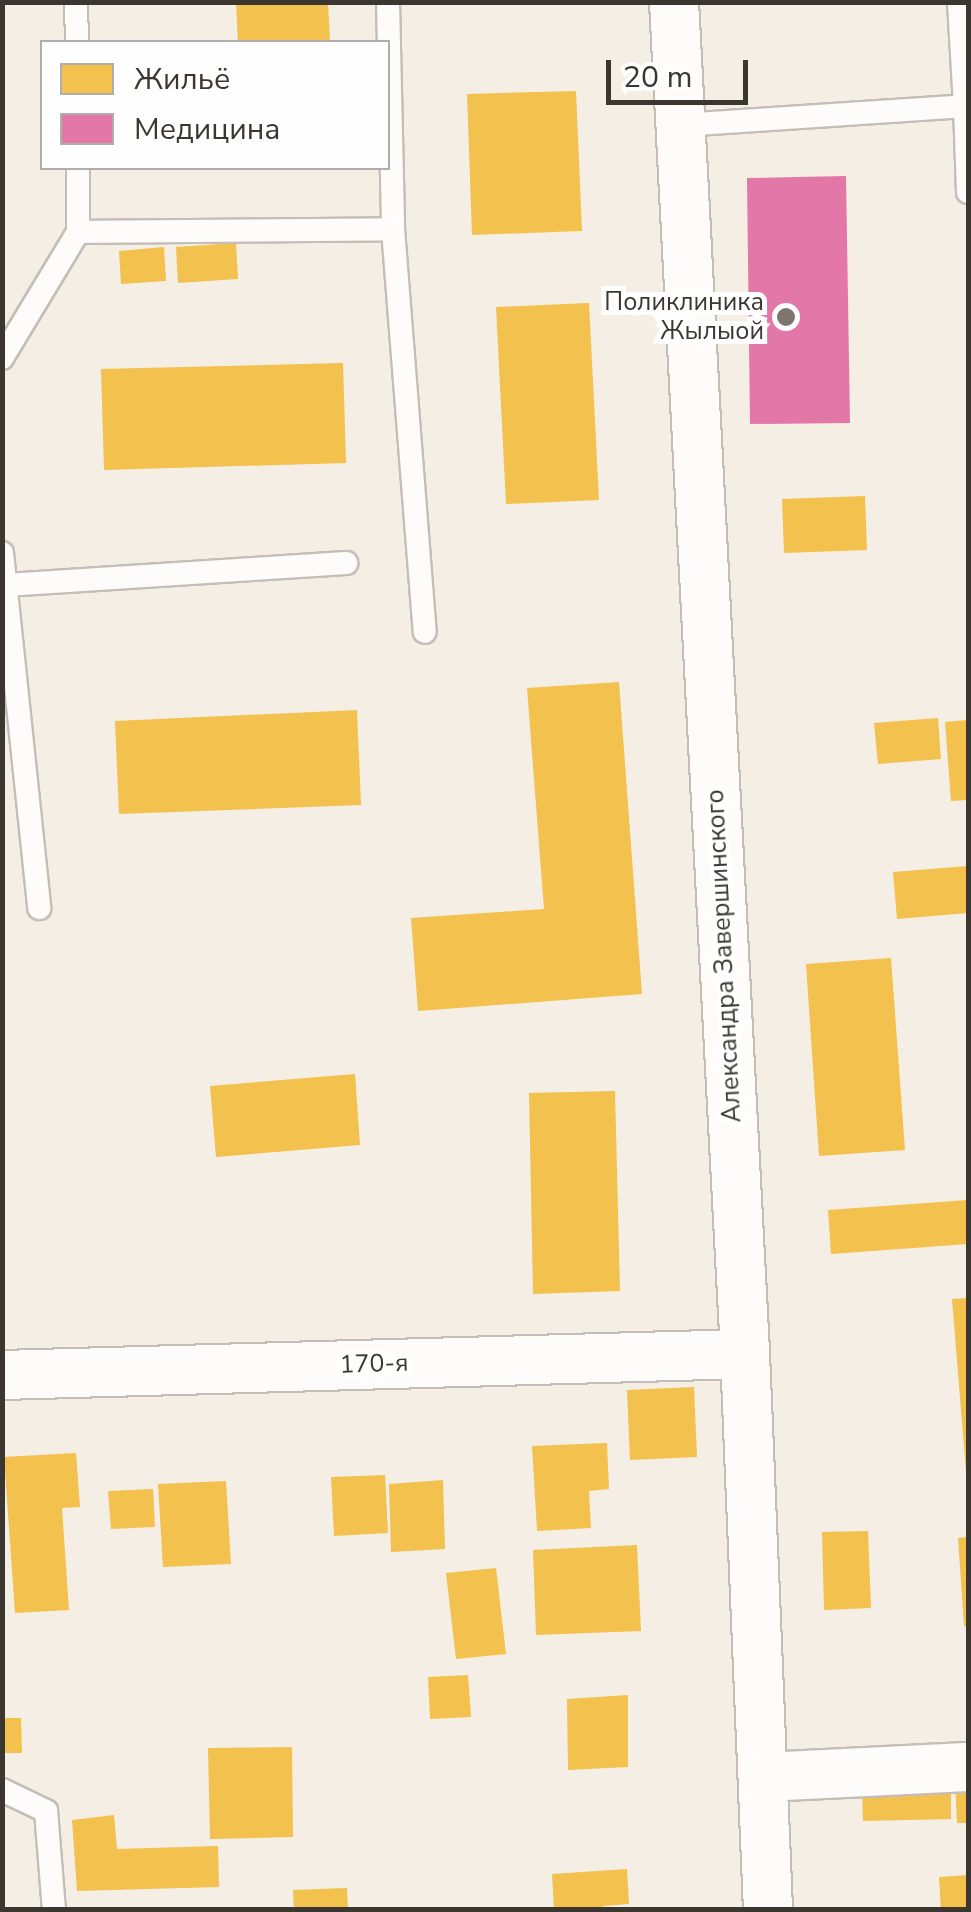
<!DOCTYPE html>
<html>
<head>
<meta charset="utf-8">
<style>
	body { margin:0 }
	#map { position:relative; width:971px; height:1912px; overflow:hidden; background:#f5eee4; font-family:"Nunito Sans",sans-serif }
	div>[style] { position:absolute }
	.homes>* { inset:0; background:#f2c14e }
	.health>* { inset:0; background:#e377a8 }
	.roads { filter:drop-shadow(2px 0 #c4beb7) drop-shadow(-2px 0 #c4beb7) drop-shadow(0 2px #c4beb7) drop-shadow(0 -2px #c4beb7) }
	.service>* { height:22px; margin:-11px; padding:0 11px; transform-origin:11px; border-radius:11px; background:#fefcfb }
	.minor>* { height:48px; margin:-24px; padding:0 24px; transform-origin:24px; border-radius:24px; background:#fefcfb }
	.dots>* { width:28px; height:28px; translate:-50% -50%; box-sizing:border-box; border:5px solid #fefefe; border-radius:50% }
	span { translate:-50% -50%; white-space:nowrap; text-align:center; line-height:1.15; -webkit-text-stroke:10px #fefefe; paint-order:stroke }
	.poi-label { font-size:25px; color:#3b3630 }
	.right { translate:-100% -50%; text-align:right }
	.street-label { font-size:25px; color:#3b3630 }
	.frame { position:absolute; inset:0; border:5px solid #3b3630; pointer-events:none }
	.legend { position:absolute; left:40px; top:40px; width:350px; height:130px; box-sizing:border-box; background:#fefefe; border:2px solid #b0aeac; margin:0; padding:12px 18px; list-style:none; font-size:30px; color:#3b3630 }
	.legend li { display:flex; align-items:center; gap:20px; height:50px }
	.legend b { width:50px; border:2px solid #b0aeac }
	.scale { position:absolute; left:606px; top:60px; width:142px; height:45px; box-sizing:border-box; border:5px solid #3b3630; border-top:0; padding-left:12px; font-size:30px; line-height:35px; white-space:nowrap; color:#3b3630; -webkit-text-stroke:8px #fefefe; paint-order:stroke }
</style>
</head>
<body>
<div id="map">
	<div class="homes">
		<div style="clip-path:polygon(236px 2px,328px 2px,330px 42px,238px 42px)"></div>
		<div style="clip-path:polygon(576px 91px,582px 231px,472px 235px,467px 94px)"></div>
		<div style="clip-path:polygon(236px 243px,238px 279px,178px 283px,176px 247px)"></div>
		<div style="clip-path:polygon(164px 247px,166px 281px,121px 284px,119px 251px)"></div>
		<div style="clip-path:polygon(589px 303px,599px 500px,506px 504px,496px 307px)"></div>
		<div style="clip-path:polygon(343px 363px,346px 463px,104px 470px,101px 369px)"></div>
		<div style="clip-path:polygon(865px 496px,867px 550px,784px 553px,782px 499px)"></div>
		<div style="clip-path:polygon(619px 682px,642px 994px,418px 1011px,411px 918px,544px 909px,527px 688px)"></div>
		<div style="clip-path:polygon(357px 710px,361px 805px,119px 814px,115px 721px)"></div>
		<div style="clip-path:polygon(938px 718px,941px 759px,878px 764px,874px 723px)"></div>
		<div style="clip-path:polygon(968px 720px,968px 800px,951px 801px,945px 722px)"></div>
		<div style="clip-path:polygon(968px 866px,968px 913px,897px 919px,893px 872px)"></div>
		<div style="clip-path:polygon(891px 958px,905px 1150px,819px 1156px,806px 964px)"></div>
		<div style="clip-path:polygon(355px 1074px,360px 1145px,216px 1157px,210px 1086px)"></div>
		<div style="clip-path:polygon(615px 1091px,620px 1291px,533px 1294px,529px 1093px)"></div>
		<div style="clip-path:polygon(968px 1200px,968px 1244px,831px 1254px,828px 1210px)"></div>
		<div style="clip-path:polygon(968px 1298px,968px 1472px,966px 1472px,952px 1299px)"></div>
		<div style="clip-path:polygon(694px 1387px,697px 1457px,630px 1460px,627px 1390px)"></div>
		<div style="clip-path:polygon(607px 1443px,609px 1489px,589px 1491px,591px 1528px,537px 1531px,532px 1446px)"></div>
		<div style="clip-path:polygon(76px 1453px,80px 1507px,62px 1508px,69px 1610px,15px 1613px,4px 1457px)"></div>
		<div style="clip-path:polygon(385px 1475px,388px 1533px,334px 1536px,331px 1477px)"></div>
		<div style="clip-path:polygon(443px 1480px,445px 1549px,391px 1552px,389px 1484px)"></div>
		<div style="clip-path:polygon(226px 1481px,231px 1564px,163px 1567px,158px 1484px)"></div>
		<div style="clip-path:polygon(153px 1489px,155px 1527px,111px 1529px,108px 1491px)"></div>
		<div style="clip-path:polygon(868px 1531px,871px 1608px,824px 1610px,822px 1532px)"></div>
		<div style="clip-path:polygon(968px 1537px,968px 1626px,964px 1626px,958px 1538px)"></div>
		<div style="clip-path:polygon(637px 1545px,641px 1631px,536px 1635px,533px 1550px)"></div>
		<div style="clip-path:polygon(496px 1568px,506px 1654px,456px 1659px,446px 1573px)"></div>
		<div style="clip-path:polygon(468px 1675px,471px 1717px,430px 1719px,428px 1677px)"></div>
		<div style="clip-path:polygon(628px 1695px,628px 1767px,568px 1770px,567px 1699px)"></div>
		<div style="clip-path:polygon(2px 1718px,21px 1718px,22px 1753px,2px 1753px)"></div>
		<div style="clip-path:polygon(292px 1747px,293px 1837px,210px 1839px,208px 1748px)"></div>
		<div style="clip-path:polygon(955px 1781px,968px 1781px,968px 1823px,957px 1823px)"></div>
		<div style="clip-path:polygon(951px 1787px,951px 1819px,863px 1821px,862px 1789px)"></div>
		<div style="clip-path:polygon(114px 1815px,117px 1849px,218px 1846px,219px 1887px,77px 1891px,72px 1820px)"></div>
		<div style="clip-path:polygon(627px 1869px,629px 1904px,603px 1906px,603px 1910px,554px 1910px,552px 1874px)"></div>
		<div style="clip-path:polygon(968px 1875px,968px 1910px,941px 1910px,939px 1877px)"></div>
		<div style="clip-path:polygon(347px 1888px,348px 1910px,294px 1910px,293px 1890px)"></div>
	</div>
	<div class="health">
		<div style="clip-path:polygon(846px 176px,850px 423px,750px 424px,747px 178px)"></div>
	</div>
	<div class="roads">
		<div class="service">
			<div style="left:76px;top:2px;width:40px;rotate:88.6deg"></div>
			<div style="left:388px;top:2px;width:227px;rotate:88.7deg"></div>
			<div style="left:393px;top:229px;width:404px;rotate:85.5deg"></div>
			<div style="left:959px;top:2px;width:104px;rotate:86.7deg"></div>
			<div style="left:681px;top:125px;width:285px;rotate:-3.8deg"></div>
			<div style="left:965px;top:106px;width:86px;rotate:88deg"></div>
			<div style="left:78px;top:232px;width:315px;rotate:-0.5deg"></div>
			<div style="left:2px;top:358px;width:147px;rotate:-58.9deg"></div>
			<div style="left:78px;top:232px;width:64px;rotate:-90deg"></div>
			<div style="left:2px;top:553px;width:357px;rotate:84deg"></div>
			<div style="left:7px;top:585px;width:340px;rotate:-3.7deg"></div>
			<div style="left:2px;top:1790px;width:49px;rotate:25.5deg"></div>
			<div style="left:46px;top:1811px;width:99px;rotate:85.4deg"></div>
		</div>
		<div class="minor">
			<div style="left:674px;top:2px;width:1354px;rotate:86.99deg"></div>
			<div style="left:745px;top:1354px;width:556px;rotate:87.63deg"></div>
			<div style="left:2px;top:1375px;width:743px;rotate:-1.62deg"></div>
			<div style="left:763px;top:1777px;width:205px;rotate:-2.8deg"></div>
		</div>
	</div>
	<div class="dots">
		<div style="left:786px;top:317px;background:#7c766f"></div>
	</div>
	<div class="poi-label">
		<span class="right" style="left:764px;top:317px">Поликлиника<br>Жылыой</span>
	</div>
	<div class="street-label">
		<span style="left:724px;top:956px;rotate:-93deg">Александра Завершинского</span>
		<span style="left:374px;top:1364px;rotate:-2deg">170-я</span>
	</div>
	<div class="frame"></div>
	<ul class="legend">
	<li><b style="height:28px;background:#f2c14e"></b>Жильё</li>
	<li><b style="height:28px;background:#e377a8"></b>Медицина</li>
	</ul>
	<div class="scale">20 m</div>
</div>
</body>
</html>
